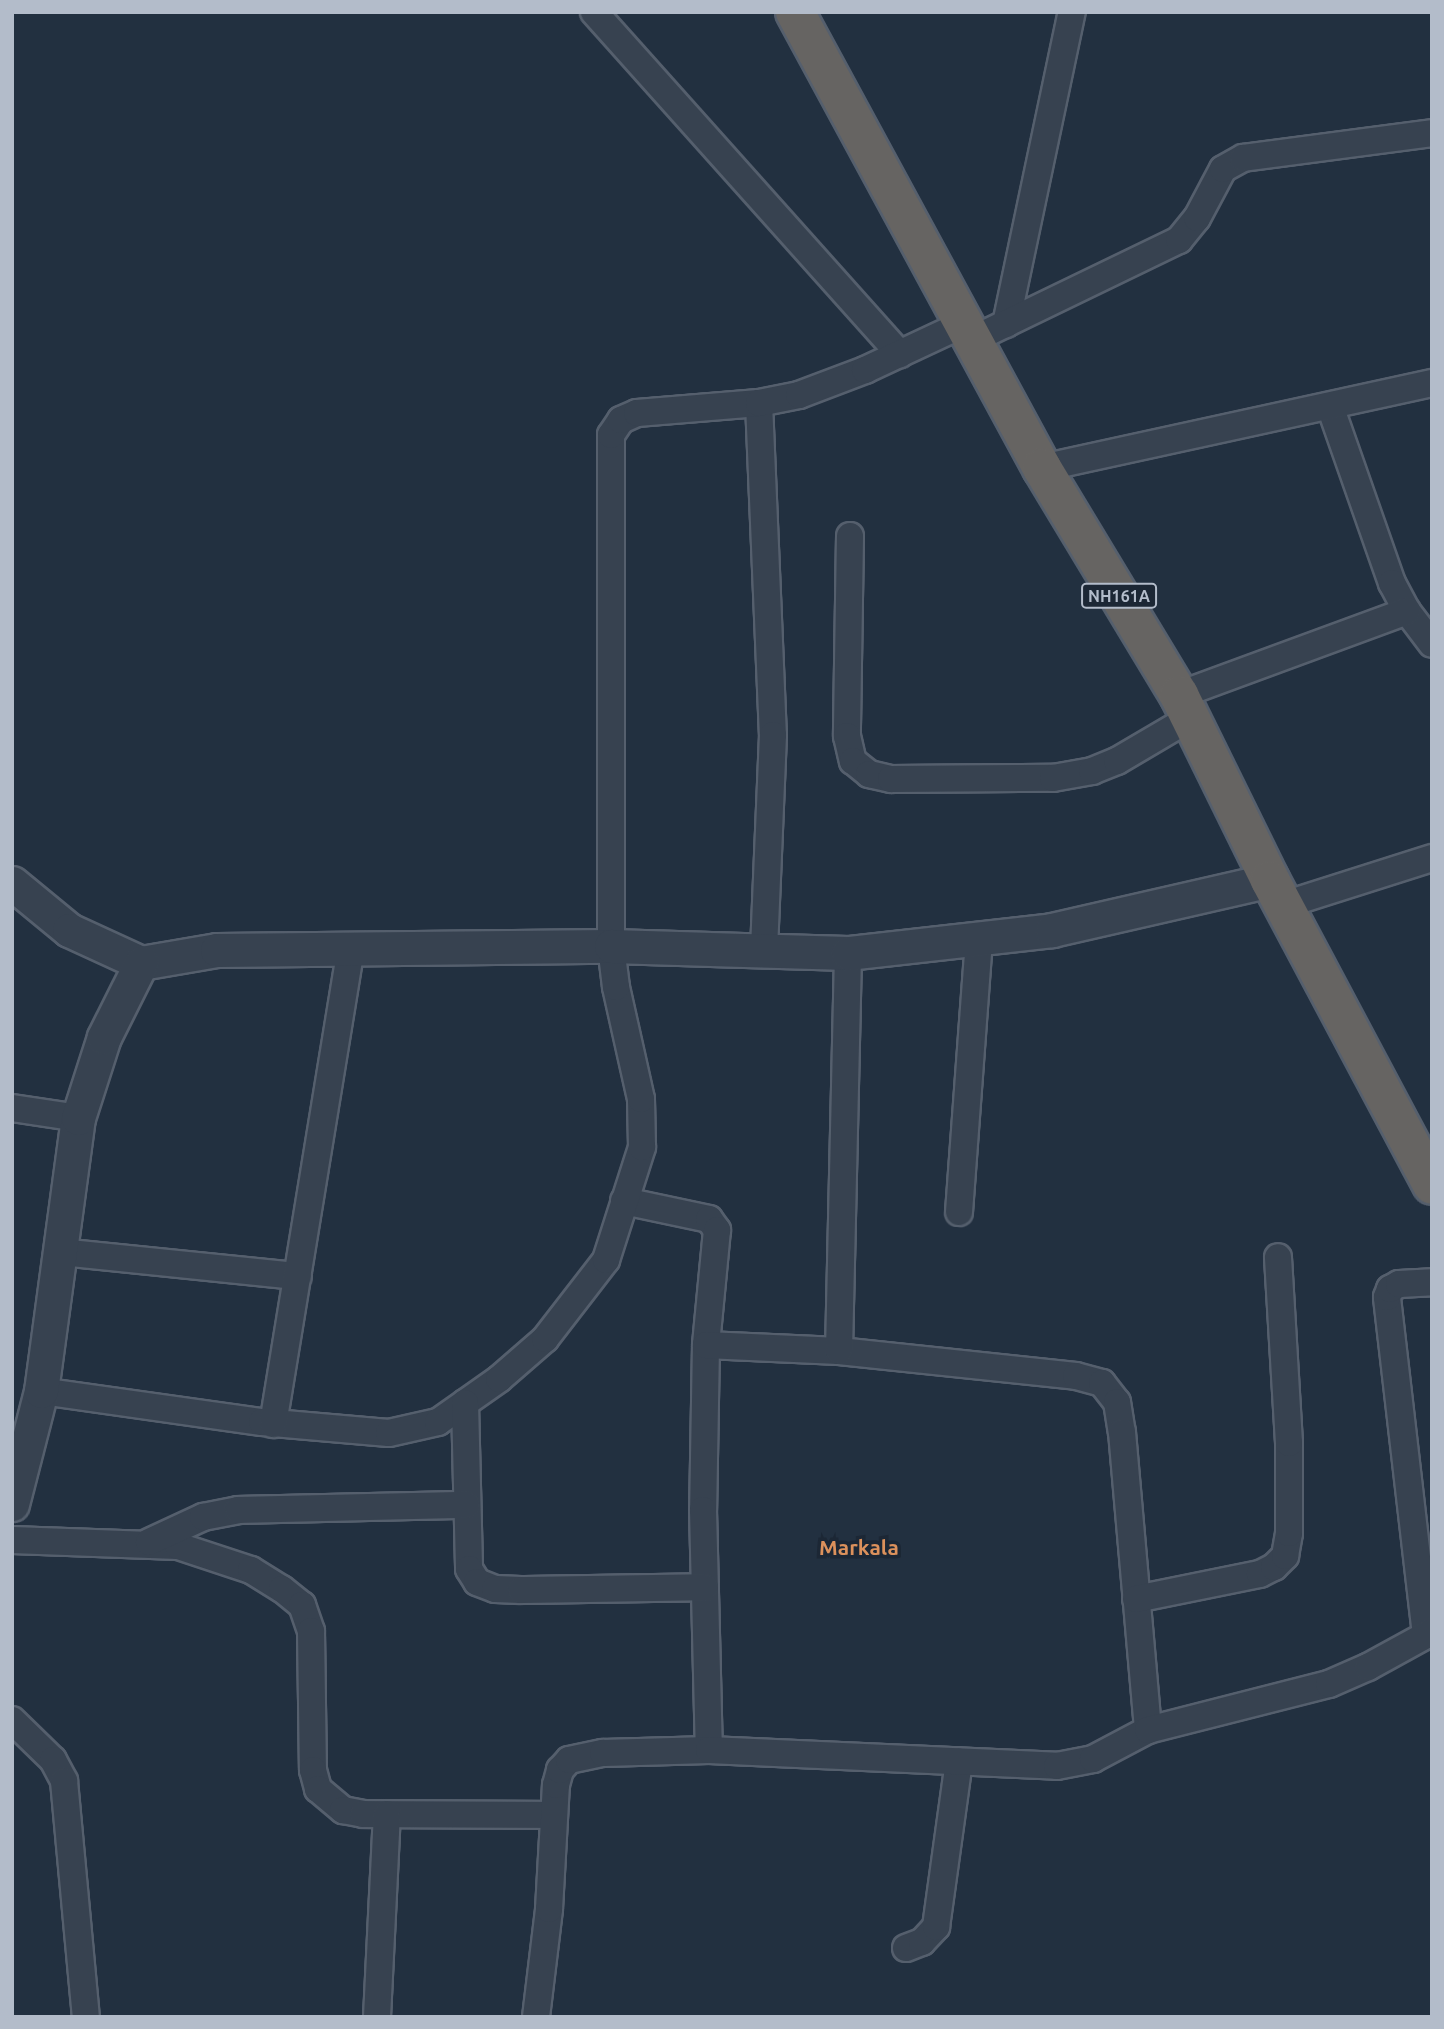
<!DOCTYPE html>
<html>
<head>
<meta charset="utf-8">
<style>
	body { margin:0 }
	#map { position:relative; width:1444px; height:2029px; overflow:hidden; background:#223040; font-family:Ubuntu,sans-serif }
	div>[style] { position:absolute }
	.roads { filter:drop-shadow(2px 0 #555f6d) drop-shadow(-2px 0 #555f6d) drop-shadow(0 2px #555f6d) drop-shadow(0 -2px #555f6d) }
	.minor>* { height:26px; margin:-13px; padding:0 13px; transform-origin:13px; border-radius:13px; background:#374250 }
	.tertiary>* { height:33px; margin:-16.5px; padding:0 16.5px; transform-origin:16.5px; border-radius:16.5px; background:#374250 }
	.trunk>* { height:38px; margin:-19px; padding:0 19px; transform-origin:19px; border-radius:19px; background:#666462 }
	span { translate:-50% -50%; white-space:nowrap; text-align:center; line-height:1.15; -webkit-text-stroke:7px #1c2735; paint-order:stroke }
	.shield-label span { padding:2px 5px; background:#1c2735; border:2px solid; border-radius:5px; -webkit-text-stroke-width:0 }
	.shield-label { font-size:16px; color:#b3bcca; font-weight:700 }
	.quarter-label { font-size:21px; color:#dc915c; font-weight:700 }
	.frame { position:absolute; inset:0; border:14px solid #b3bcca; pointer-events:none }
</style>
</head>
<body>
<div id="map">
	<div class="roads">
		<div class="minor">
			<div style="left:594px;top:12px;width:459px;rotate:48.2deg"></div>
			<div style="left:1006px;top:324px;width:319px;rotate:-78.1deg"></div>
			<div style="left:972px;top:340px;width:230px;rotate:-25.8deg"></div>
			<div style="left:1179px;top:240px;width:28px;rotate:-51deg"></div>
			<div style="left:1197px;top:218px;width:55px;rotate:-62deg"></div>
			<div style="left:1223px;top:169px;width:23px;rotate:-29deg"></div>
			<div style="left:1243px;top:158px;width:191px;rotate:-7.5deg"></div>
			<div style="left:759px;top:403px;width:332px;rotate:87.6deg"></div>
			<div style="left:773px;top:735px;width:215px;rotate:92.4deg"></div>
			<div style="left:1330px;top:406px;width:188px;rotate:70.7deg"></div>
			<div style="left:1392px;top:583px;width:32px;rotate:62deg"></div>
			<div style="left:1407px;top:611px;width:41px;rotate:52.9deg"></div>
			<div style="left:1042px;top:468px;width:399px;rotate:-12.3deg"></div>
			<div style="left:850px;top:536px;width:200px;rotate:90.9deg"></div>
			<div style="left:847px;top:736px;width:26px;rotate:77deg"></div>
			<div style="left:853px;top:761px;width:21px;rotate:39deg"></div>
			<div style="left:869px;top:774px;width:23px;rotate:13deg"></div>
			<div style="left:891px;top:779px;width:162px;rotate:-0.4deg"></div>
			<div style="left:1053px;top:778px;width:40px;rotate:-10deg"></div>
			<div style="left:1092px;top:771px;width:27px;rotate:-22deg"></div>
			<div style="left:1117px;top:761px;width:85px;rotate:-30.5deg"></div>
			<div style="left:1179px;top:695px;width:243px;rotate:-20.2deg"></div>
			<div style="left:1284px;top:905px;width:155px;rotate:-17.6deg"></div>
			<div style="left:12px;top:1108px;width:67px;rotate:8.6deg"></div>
			<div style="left:624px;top:1201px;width:87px;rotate:12deg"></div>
			<div style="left:709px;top:1219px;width:14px;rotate:54deg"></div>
			<div style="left:717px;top:1230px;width:116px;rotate:95.5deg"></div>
			<div style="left:706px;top:1345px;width:165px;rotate:91deg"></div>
			<div style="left:703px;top:1510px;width:240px;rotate:88.6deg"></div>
			<div style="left:959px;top:1212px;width:275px;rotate:-85.8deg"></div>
			<div style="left:60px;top:1252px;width:239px;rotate:5.8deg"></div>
			<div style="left:706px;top:1345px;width:133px;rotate:2.6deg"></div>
			<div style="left:839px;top:1351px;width:238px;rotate:6deg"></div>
			<div style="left:1076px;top:1376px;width:27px;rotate:15deg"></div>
			<div style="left:1102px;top:1383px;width:24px;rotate:52deg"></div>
			<div style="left:1117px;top:1402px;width:30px;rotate:81deg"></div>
			<div style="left:1122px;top:1432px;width:299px;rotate:85deg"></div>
			<div style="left:839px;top:1351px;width:398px;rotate:-88.7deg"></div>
			<div style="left:41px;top:1391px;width:223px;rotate:8deg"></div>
			<div style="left:262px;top:1422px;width:127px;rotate:5deg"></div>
			<div style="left:389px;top:1433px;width:50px;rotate:-12.7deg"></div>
			<div style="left:438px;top:1422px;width:75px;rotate:-35.2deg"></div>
			<div style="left:499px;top:1379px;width:61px;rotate:-41deg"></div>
			<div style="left:545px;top:1339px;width:100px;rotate:-52.3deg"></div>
			<div style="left:606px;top:1260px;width:119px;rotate:-72.3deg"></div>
			<div style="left:642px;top:1147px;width:48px;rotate:-91.2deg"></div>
			<div style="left:641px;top:1099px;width:115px;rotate:-102.6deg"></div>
			<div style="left:616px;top:987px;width:41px;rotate:-97deg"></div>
			<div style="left:611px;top:946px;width:511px;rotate:-90deg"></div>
			<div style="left:611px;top:435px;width:18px;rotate:-56deg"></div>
			<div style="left:621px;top:420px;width:17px;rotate:-24deg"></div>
			<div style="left:637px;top:413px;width:122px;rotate:-4.7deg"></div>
			<div style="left:759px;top:403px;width:41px;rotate:-11.3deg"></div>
			<div style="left:799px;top:395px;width:71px;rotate:-20.7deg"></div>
			<div style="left:865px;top:370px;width:108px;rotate:-25.1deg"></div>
			<div style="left:465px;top:1403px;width:166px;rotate:88.6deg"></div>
			<div style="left:469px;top:1569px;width:15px;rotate:58deg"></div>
			<div style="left:477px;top:1582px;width:19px;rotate:21deg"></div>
			<div style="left:495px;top:1589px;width:26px;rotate:2deg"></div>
			<div style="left:521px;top:1590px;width:184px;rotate:-0.9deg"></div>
			<div style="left:273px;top:1424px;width:481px;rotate:-80.7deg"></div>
			<div style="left:12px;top:1540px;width:166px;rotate:2.1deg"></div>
			<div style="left:178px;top:1546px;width:77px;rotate:18.2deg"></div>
			<div style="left:251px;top:1570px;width:36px;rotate:32deg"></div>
			<div style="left:282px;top:1589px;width:26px;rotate:39deg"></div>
			<div style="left:302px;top:1605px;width:28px;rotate:71deg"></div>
			<div style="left:311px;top:1631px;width:139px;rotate:89.2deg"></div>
			<div style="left:313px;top:1770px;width:20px;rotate:75deg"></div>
			<div style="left:318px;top:1789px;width:33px;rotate:40deg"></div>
			<div style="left:343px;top:1810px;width:20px;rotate:11deg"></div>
			<div style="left:363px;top:1814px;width:191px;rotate:0.3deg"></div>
			<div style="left:149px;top:1542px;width:60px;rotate:-24.8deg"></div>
			<div style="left:203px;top:1517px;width:36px;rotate:-11deg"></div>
			<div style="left:238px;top:1510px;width:229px;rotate:-1.3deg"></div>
			<div style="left:1136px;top:1599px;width:126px;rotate:-11.4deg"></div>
			<div style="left:1260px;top:1574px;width:16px;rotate:-27deg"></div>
			<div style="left:1274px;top:1567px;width:16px;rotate:-45deg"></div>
			<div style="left:1285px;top:1556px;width:23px;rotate:-80deg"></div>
			<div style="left:1289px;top:1533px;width:90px;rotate:-90deg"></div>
			<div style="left:1289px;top:1443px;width:186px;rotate:-93.4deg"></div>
			<div style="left:1426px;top:1635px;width:340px;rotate:-96.6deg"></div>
			<div style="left:1387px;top:1297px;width:9px;rotate:-69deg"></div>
			<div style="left:1390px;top:1289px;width:10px;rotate:-29deg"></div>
			<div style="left:1399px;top:1284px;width:33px;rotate:-3deg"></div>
			<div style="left:12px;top:1720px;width:57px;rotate:44.3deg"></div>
			<div style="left:53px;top:1760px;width:24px;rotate:62deg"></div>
			<div style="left:64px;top:1781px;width:237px;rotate:84.7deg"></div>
			<div style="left:906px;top:1948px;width:17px;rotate:-21deg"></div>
			<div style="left:922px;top:1942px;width:21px;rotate:-47deg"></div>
			<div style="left:936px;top:1927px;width:167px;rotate:-82.1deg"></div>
			<div style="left:377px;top:2017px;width:203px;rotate:-87.2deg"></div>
			<div style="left:536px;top:2017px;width:109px;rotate:-83.1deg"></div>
			<div style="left:549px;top:1909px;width:124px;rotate:-86.8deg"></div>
			<div style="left:556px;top:1785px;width:16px;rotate:-75deg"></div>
			<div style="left:560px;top:1770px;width:13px;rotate:-48deg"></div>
			<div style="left:569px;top:1760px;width:35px;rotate:-12deg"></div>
			<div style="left:603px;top:1753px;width:106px;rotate:-1.6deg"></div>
			<div style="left:709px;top:1750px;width:348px;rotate:2.6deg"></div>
			<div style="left:1057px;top:1766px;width:37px;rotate:-11deg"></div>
			<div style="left:1093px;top:1759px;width:62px;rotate:-27.8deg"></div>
			<div style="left:1148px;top:1730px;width:187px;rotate:-14.3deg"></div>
			<div style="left:1329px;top:1684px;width:43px;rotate:-23.6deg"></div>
			<div style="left:1368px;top:1667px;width:73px;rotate:-28.7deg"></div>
		</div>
		<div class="tertiary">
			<div style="left:12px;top:883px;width:74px;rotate:39.5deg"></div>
			<div style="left:69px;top:930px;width:79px;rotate:24.6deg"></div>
			<div style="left:141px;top:963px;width:77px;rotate:-9.7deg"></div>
			<div style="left:217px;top:950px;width:394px;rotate:-0.6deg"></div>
			<div style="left:611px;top:946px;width:237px;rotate:1.7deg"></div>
			<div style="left:848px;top:953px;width:205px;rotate:-6.4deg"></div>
			<div style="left:1052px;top:930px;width:224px;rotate:-12.9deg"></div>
			<div style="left:12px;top:1504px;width:117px;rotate:-75.6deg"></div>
			<div style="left:41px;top:1391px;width:275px;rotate:-82.3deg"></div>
			<div style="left:78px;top:1118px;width:85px;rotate:-72.2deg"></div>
			<div style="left:104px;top:1037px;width:83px;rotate:-63.4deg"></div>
		</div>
		<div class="trunk">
			<div style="left:795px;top:12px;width:519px;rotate:61.56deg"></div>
			<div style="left:1042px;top:468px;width:265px;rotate:58.9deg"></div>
			<div style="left:1179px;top:695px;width:206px;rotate:63.8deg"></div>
			<div style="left:1270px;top:880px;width:345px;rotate:62deg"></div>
		</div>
	</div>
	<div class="shield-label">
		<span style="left:1119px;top:596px">NH161A</span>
	</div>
	<div class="quarter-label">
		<span style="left:859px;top:1547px">Markala</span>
	</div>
	<div class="frame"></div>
</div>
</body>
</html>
